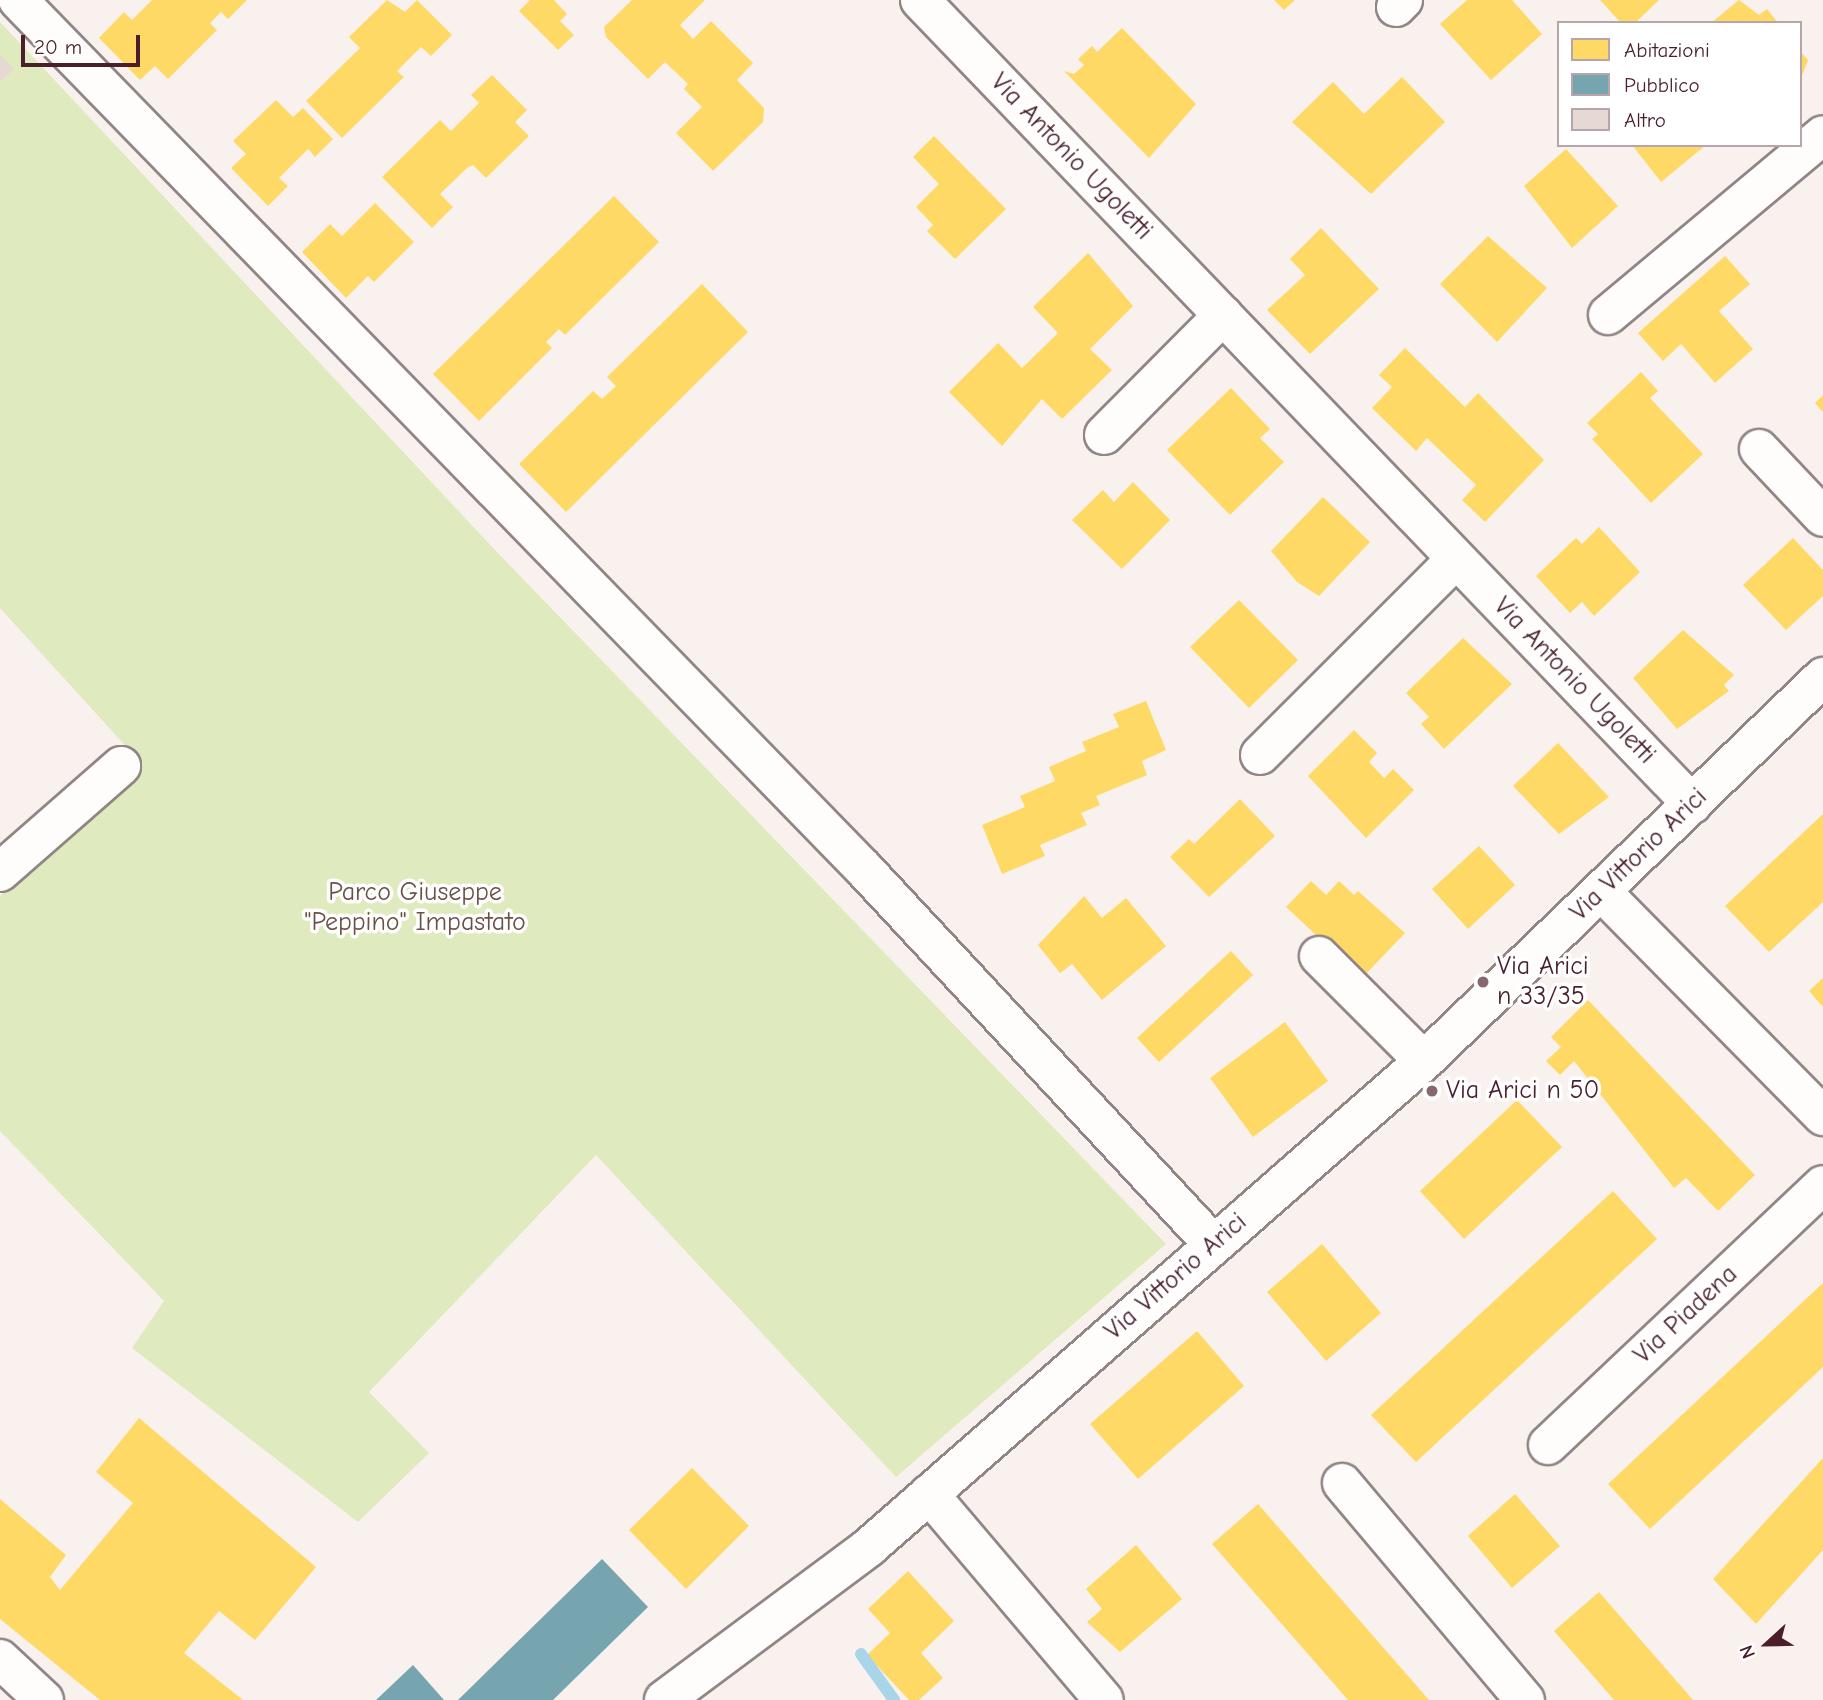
<!DOCTYPE html>
<html>
<head>
<meta charset="utf-8">
<style>
	body { margin:0 }
	#map { position:relative; width:1823px; height:1700px; overflow:hidden; background:#f9f1ee; font-family:"Comic Neue",sans-serif }
	div>[style] { position:absolute }
	.green>* { inset:0; background:#e0eabf }
	.homes>* { inset:0; background:#ffd966 }
	.public>* { inset:0; background:#76a5af }
	.stream>* { height:12px; margin:-6px; padding:0 6px; transform-origin:6px; border-radius:6px; background:#a8d6e8 }
	.building>* { inset:0; background:#e6d9d5 }
	.roads { filter:drop-shadow(2px 0 #918586) drop-shadow(-2px 0 #918586) drop-shadow(0 2px #918586) drop-shadow(0 -2px #918586) }
	.minor>* { height:38px; margin:-19px; padding:0 19px; transform-origin:19px; border-radius:19px; background:#fefdfc }
	.dots>* { width:19px; height:19px; translate:-50% -50%; box-sizing:border-box; border:4px solid #fff; border-radius:50% }
	span { translate:-50% -50%; white-space:nowrap; text-align:center; line-height:1.15; -webkit-text-stroke:7px #fff; paint-order:stroke }
	.street-label { font-size:26px; color:#4a1f2b }
	.park-label { font-size:26px; color:#6a5046 }
	.poi-label { font-size:26px; color:#4a1f2b }
	.left { translate:0 -50%; text-align:left }
	.legend { position:absolute; left:1557px; top:21px; width:245px; height:126px; box-sizing:border-box; background:#fff; border:2px solid #b7a5aa; margin:0; padding:9px 12px; list-style:none; font-size:21px; color:#4a1f2b }
	.legend li { display:flex; align-items:center; gap:14px; height:35px }
	.legend b { width:35px; border:2px solid #b7a5aa }
	.north { position:absolute; left:1732px; top:1609px; width:70px; height:70px; -webkit-text-stroke:5px #fff; paint-order:stroke; rotate:248deg; font-size:19px; font-weight:700; line-height:28px; text-align:center; color:#4a1f2b }
	.north::after { content:''; display:block; margin:auto; width:24px; height:32px; background:#4a1f2b; clip-path:polygon(50% 0,100% 100%,50% 72%,0 100%) }
	.scale { position:absolute; left:21px; top:35px; width:119px; height:32px; box-sizing:border-box; border:4px solid #4a1f2b; border-top:0; padding-left:9px; font-size:21px; line-height:24px; white-space:nowrap; color:#4a1f2b; -webkit-text-stroke:5px #fff; paint-order:stroke }
</style>
</head>
<body>
<div id="map">
	<div class="green">
		<div style="clip-path:polygon(0 22px,496px 551px,1166px 1244px,896px 1477px,596px 1155px,369px 1392px,429px 1453px,358px 1522px,132px 1348px,164px 1301px,0 1131px,0 896px,143px 765px,0 608px)"></div>
	</div>
	<div class="homes">
		<div style="clip-path:polygon(152px 0,247px 0,228px 19px,221px 12px,210px 23px,217px 30px,168px 79px,155px 66px,140px 80px,99px 38px,124px 12px,132px 20px)"></div>
		<div style="clip-path:polygon(387px 0,405px 12px,417px 0,452px 35px,431px 56px,421px 47px,397px 71px,404px 77px,342px 138px,306px 101px,360px 48px,349px 37px)"></div>
		<div style="clip-path:polygon(530px 0,554px 0,567px 14px,560px 21px,574px 35px,558px 50px,519px 11px)"></div>
		<div style="clip-path:polygon(632px 0,705px 0,680px 25px,693px 39px,711px 21px,753px 63px,737px 80px,764px 108px,763px 122px,713px 171px,676px 133px,702px 107px,684px 89px,688px 84px,665px 62px,648px 79px,606px 37px,604px 27px)"></div>
		<div style="clip-path:polygon(1274px 0,1295px 0,1284px 10px)"></div>
		<div style="clip-path:polygon(1467px 0,1512px 0,1542px 34px,1491px 80px,1440px 24px)"></div>
		<div style="clip-path:polygon(1600px 0,1659px 0,1635px 23px,1621px 23px)"></div>
		<div style="clip-path:polygon(1739px 0,1759px 15px,1767px 9px,1778px 23px,1711px 23px)"></div>
		<div style="clip-path:polygon(1122px 28px,1196px 104px,1149px 158px,1064px 71px,1074px 74px,1084px 65px,1078px 59px,1092px 46px,1097px 52px)"></div>
		<div style="clip-path:polygon(1800px 51px,1808px 60px,1800px 81px)"></div>
		<div style="clip-path:polygon(492px 75px,527px 110px,515px 122px,529px 136px,486px 178px,473px 165px,467px 168px,440px 194px,453px 207px,432px 228px,382px 177px,440px 120px,451px 131px,479px 103px,471px 95px)"></div>
		<div style="clip-path:polygon(1402px 77px,1445px 122px,1371px 194px,1292px 122px,1333px 82px,1364px 114px)"></div>
		<div style="clip-path:polygon(276px 100px,293px 117px,303px 108px,333px 139px,315px 157px,308px 149px,279px 178px,288px 186px,268px 206px,231px 168px,246px 154px,233px 141px)"></div>
		<div style="clip-path:polygon(934px 136px,1006px 209px,955px 259px,927px 231px,933px 225px,916px 207px,939px 184px,913px 157px)"></div>
		<div style="clip-path:polygon(1632px 145px,1706px 145px,1661px 182px)"></div>
		<div style="clip-path:polygon(1566px 149px,1618px 206px,1572px 248px,1524px 186px)"></div>
		<div style="clip-path:polygon(614px 196px,659px 242px,565px 335px,559px 329px,546px 342px,552px 348px,479px 421px,433px 374px)"></div>
		<div style="clip-path:polygon(375px 203px,414px 242px,374px 282px,368px 276px,346px 298px,302px 252px,330px 224px,342px 236px)"></div>
		<div style="clip-path:polygon(1321px 228px,1379px 289px,1310px 354px,1267px 310px,1305px 275px,1290px 259px)"></div>
		<div style="clip-path:polygon(1488px 236px,1547px 288px,1497px 342px,1440px 284px)"></div>
		<div style="clip-path:polygon(1088px 253px,1133px 306px,1090px 349px,1112px 370px,1062px 419px,1042px 399px,1002px 446px,949px 392px,998px 343px,1022px 368px,1058px 333px,1033px 307px)"></div>
		<div style="clip-path:polygon(1725px 256px,1750px 284px,1719px 311px,1753px 349px,1715px 383px,1681px 344px,1663px 361px,1638px 333px)"></div>
		<div style="clip-path:polygon(702px 284px,748px 332px,566px 512px,519px 464px,593px 391px,602px 399px,616px 386px,607px 377px)"></div>
		<div style="clip-path:polygon(1405px 348px,1465px 407px,1478px 393px,1544px 460px,1485px 522px,1462px 500px,1476px 485px,1427px 438px,1416px 451px,1372px 408px,1392px 387px,1379px 375px)"></div>
		<div style="clip-path:polygon(1641px 372px,1658px 391px,1650px 398px,1703px 454px,1651px 503px,1592px 439px,1598px 434px,1587px 423px)"></div>
		<div style="clip-path:polygon(1231px 388px,1270px 429px,1260px 438px,1284px 462px,1230px 515px,1167px 450px)"></div>
		<div style="clip-path:polygon(1823px 395px,1823px 412px,1815px 403px)"></div>
		<div style="clip-path:polygon(1133px 482px,1170px 520px,1122px 569px,1072px 520px,1103px 490px,1114px 502px)"></div>
		<div style="clip-path:polygon(1323px 497px,1370px 542px,1319px 596px,1297px 582px,1271px 551px)"></div>
		<div style="clip-path:polygon(1599px 527px,1640px 572px,1594px 616px,1582px 602px,1570px 613px,1536px 576px,1576px 538px,1582px 544px)"></div>
		<div style="clip-path:polygon(1793px 538px,1823px 570px,1823px 596px,1786px 630px,1743px 585px)"></div>
		<div style="clip-path:polygon(1239px 600px,1298px 660px,1249px 708px,1190px 647px)"></div>
		<div style="clip-path:polygon(1683px 630px,1734px 675px,1724px 685px,1729px 691px,1677px 729px,1633px 678px)"></div>
		<div style="clip-path:polygon(1463px 638px,1512px 684px,1444px 749px,1421px 724px,1429px 717px,1406px 693px)"></div>
		<div style="clip-path:polygon(1146px 701px,1166px 750px,1142px 761px,1147px 775px,1096px 796px,1100px 805px,1081px 813px,1087px 825px,1040px 845px,1045px 856px,1002px 874px,982px 825px,1025px 807px,1020px 796px,1055px 781px,1049px 767px,1086px 751px,1082px 742px,1119px 727px,1113px 714px)"></div>
		<div style="clip-path:polygon(1354px 730px,1377px 753px,1369px 762px,1384px 778px,1393px 769px,1414px 790px,1366px 838px,1308px 776px)"></div>
		<div style="clip-path:polygon(1558px 743px,1609px 797px,1559px 834px,1513px 786px)"></div>
		<div style="clip-path:polygon(1240px 799px,1275px 836px,1209px 897px,1170px 857px,1189px 839px,1194px 844px)"></div>
		<div style="clip-path:polygon(1823px 814px,1823px 902px,1769px 952px,1725px 906px)"></div>
		<div style="clip-path:polygon(1479px 846px,1515px 885px,1468px 929px,1432px 889px)"></div>
		<div style="clip-path:polygon(1311px 881px,1326px 895px,1339px 881px,1354px 895px,1358px 891px,1405px 933px,1362px 978px,1286px 907px)"></div>
		<div style="clip-path:polygon(1084px 896px,1102px 918px,1126px 898px,1166px 946px,1102px 1000px,1072px 964px,1060px 973px,1038px 945px)"></div>
		<div style="clip-path:polygon(1231px 951px,1253px 975px,1159px 1062px,1137px 1038px)"></div>
		<div style="clip-path:polygon(1823px 978px,1823px 1007px,1809px 991px)"></div>
		<div style="clip-path:polygon(1588px 1000px,1755px 1175px,1718px 1211px,1686px 1178px,1674px 1188px,1574px 1061px,1560px 1075px,1546px 1061px,1561px 1047px,1551px 1037px)"></div>
		<div style="clip-path:polygon(1285px 1022px,1328px 1081px,1253px 1137px,1210px 1078px)"></div>
		<div style="clip-path:polygon(1517px 1100px,1562px 1147px,1464px 1239px,1420px 1191px)"></div>
		<div style="clip-path:polygon(1613px 1191px,1657px 1239px,1416px 1462px,1371px 1415px)"></div>
		<div style="clip-path:polygon(1322px 1244px,1381px 1313px,1326px 1361px,1267px 1292px)"></div>
		<div style="clip-path:polygon(1823px 1283px,1823px 1367px,1650px 1529px,1608px 1484px)"></div>
		<div style="clip-path:polygon(1197px 1331px,1244px 1386px,1138px 1479px,1090px 1424px)"></div>
		<div style="clip-path:polygon(139px 1418px,316px 1567px,255px 1640px,219px 1611px,184px 1653px,243px 1700px,100px 1700px,0 1619px,0 1499px,66px 1555px,50px 1577px,60px 1590px,133px 1503px,96px 1472px)"></div>
		<div style="clip-path:polygon(1823px 1458px,1823px 1550px,1756px 1624px,1713px 1579px)"></div>
		<div style="clip-path:polygon(692px 1468px,749px 1526px,686px 1589px,629px 1530px)"></div>
		<div style="clip-path:polygon(1515px 1494px,1560px 1546px,1512px 1588px,1468px 1536px)"></div>
		<div style="clip-path:polygon(1258px 1504px,1429px 1700px,1348px 1700px,1212px 1544px)"></div>
		<div style="clip-path:polygon(1136px 1545px,1182px 1599px,1120px 1652px,1087px 1622px,1102px 1609px,1086px 1589px)"></div>
		<div style="clip-path:polygon(908px 1571px,954px 1621px,921px 1653px,943px 1678px,919px 1700px,909px 1700px,867px 1655px,890px 1633px,868px 1609px)"></div>
		<div style="clip-path:polygon(1599px 1592px,1693px 1700px,1614px 1700px,1554px 1631px)"></div>
	</div>
	<div class="public">
		<div style="clip-path:polygon(602px 1559px,648px 1607px,553px 1700px,458px 1700px)"></div>
		<div style="clip-path:polygon(413px 1665px,444px 1700px,376px 1700px)"></div>
	</div>
	<div class="stream">
		<div style="left:861px;top:1654px;width:57px;rotate:54.3deg"></div>
	</div>
	<div class="building">
		<div style="clip-path:polygon(0 55px,14px 69px,0 82px)"></div>
	</div>
	<div class="roads">
		<div class="minor">
			<div style="left:18px;top:0;width:1213px;rotate:45.77deg"></div>
			<div style="left:864px;top:869px;width:512px;rotate:47.06deg"></div>
			<div style="left:920px;top:0;width:1115px;rotate:46.16deg"></div>
			<div style="left:1396px;top:7px;width:10px;rotate:-45deg"></div>
			<div style="left:1608px;top:315px;width:280px;rotate:-39.9deg"></div>
			<div style="left:1104px;top:435px;width:169px;rotate:-45.2deg"></div>
			<div style="left:1759px;top:449px;width:93px;rotate:46.7deg"></div>
			<div style="left:1260px;top:755px;width:277px;rotate:-45deg"></div>
			<div style="left:0;top:872px;width:161px;rotate:-41.2deg"></div>
			<div style="left:1601px;top:891px;width:316px;rotate:45.4deg"></div>
			<div style="left:1319px;top:956px;width:148px;rotate:45deg"></div>
			<div style="left:1548px;top:1445px;width:378px;rotate:-43.4deg"></div>
			<div style="left:1342px;top:1483px;width:284px;rotate:49.9deg"></div>
			<div style="left:929px;top:1494px;width:270px;rotate:49.7deg"></div>
			<div style="left:0;top:1659px;width:60px;rotate:43deg"></div>
			<div style="left:664px;top:1700px;width:256px;rotate:-36.7deg"></div>
			<div style="left:869px;top:1547px;width:738px;rotate:-41.21deg"></div>
			<div style="left:1424px;top:1061px;width:554px;rotate:-43.9deg"></div>
		</div>
	</div>
	<div class="dots">
		<div style="left:1483px;top:982px;background:#87686f"></div>
		<div style="left:1432px;top:1091px;background:#87686f"></div>
	</div>
	<div class="street-label">
		<span style="left:1071px;top:157px;rotate:46deg">Via Antonio Ugoletti</span>
		<span style="left:1574px;top:681px;rotate:46deg">Via Antonio Ugoletti</span>
		<span style="left:1639px;top:855px;rotate:-44deg">Via Vittorio Arici</span>
		<span style="left:1176px;top:1277px;rotate:-41deg">Via Vittorio Arici</span>
		<span style="left:1686px;top:1315px;rotate:-43deg">Via Piadena</span>
	</div>
	<div class="park-label">
		<span style="left:415px;top:908px">Parco Giuseppe<br>"Peppino" Impastato</span>
	</div>
	<div class="poi-label">
		<span class="left" style="left:1497px;top:982px">Via Arici<br>n 33/35</span>
		<span class="left" style="left:1446px;top:1091px">Via Arici n 50</span>
	</div>
	<ul class="legend">
	<li><b style="height:19px;background:#ffd966"></b>Abitazioni</li>
	<li><b style="height:19px;background:#76a5af"></b>Pubblico</li>
	<li><b style="height:19px;background:#e6d9d5"></b>Altro</li>
	</ul>
	<div class="north">N</div>
	<div class="scale">20 m</div>
</div>
</body>
</html>
